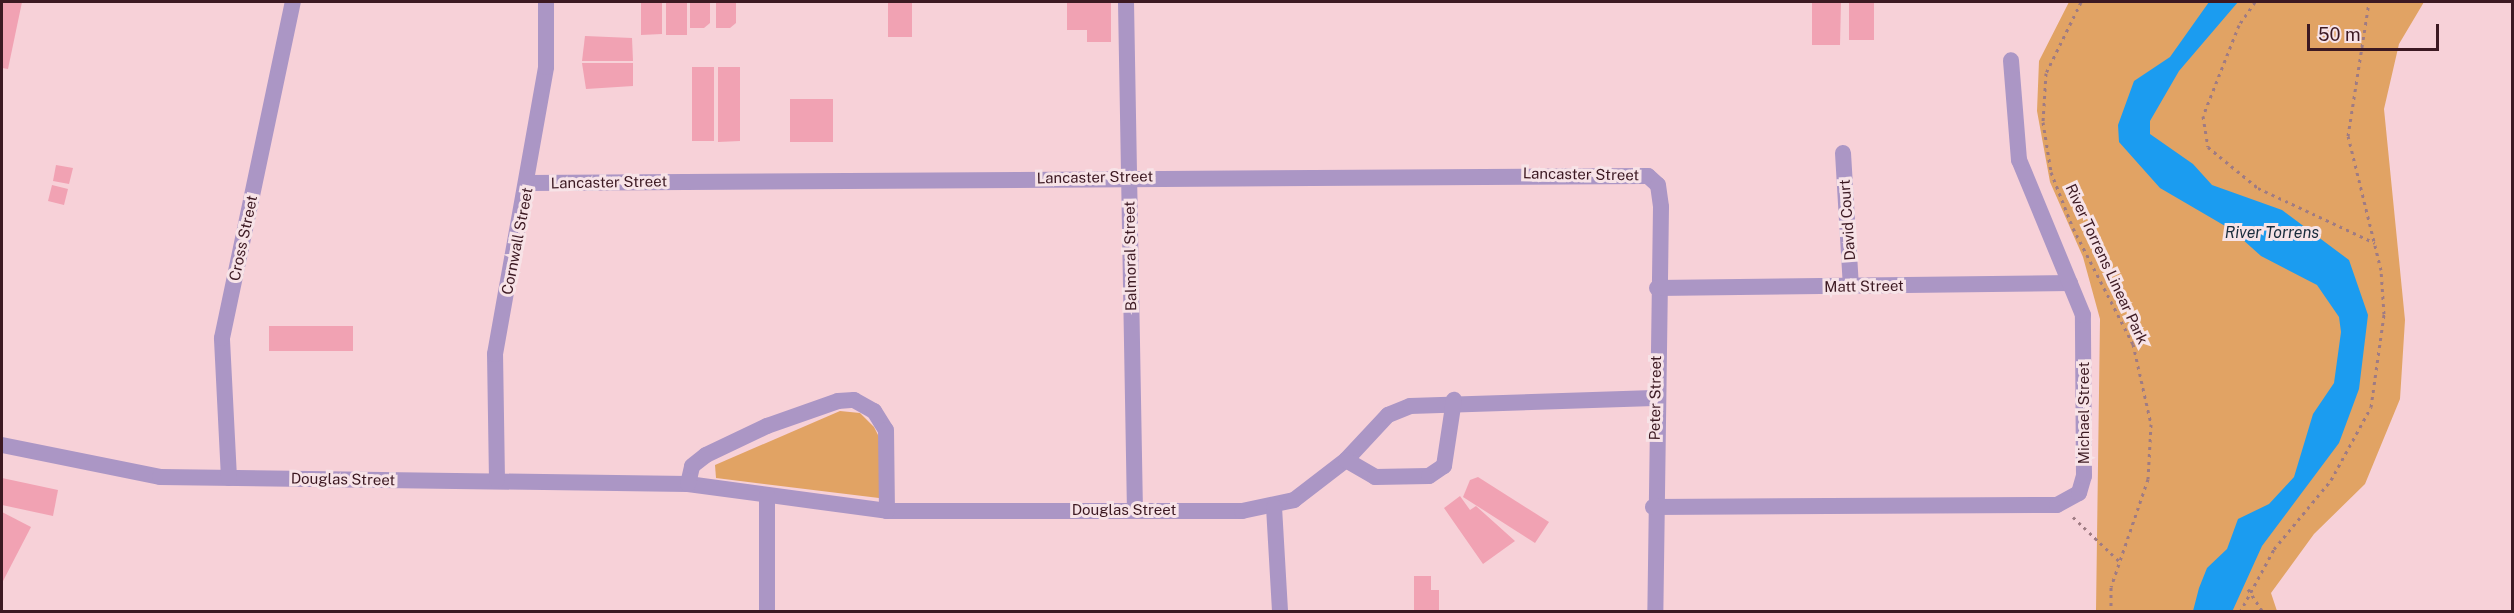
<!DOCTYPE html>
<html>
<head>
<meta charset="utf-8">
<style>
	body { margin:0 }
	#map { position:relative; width:2514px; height:613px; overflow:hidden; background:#f7d1d8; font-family:"Public Sans",sans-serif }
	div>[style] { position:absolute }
	.green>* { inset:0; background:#e1a364 }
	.water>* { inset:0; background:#1b9cf0 }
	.building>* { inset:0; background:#f1a2b3 }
	.path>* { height:3px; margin-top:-1.5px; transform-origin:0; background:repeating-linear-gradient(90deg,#9f7b83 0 3px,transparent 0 7.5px) }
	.minor>* { height:16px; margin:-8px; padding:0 8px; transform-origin:8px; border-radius:8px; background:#ab96c5 }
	span { translate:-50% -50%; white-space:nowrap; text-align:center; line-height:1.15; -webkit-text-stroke:6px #f7e3e7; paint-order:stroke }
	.street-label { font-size:15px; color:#3c1922 }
	.water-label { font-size:16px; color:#192c3c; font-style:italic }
	.frame { position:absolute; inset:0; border:3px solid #3c1922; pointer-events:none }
	.scale { position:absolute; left:2307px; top:24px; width:132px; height:27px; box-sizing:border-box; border:3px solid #3c1922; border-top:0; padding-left:8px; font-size:18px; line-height:21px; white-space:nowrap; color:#3c1922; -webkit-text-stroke:4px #f7e3e7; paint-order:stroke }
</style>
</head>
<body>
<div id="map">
	<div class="green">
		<div style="clip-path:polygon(2069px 2px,2424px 2px,2399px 44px,2384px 109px,2405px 320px,2400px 399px,2365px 484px,2314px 534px,2271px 593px,2277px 611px,2096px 611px,2100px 319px,2083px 257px,2050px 182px,2037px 111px,2039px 61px)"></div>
		<div style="clip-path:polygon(840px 411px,860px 413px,874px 427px,881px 441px,879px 498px,716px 478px,715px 465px)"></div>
	</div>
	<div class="water">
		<div style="clip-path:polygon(2209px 2px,2238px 2px,2179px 71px,2150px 121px,2150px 134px,2193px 164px,2212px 185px,2282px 210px,2349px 260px,2368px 315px,2359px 389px,2339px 443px,2262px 546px,2232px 612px,2193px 611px,2199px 588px,2207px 568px,2227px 549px,2238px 519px,2269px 504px,2294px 477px,2313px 414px,2334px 383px,2341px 332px,2339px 317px,2317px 285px,2261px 256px,2232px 230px,2160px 188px,2119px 142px,2118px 125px,2134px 81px,2170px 57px)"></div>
	</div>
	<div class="building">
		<div style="clip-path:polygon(2px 2px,22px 2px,8px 69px,2px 68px)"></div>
		<div style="clip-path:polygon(641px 2px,662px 2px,662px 34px,641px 35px)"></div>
		<div style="clip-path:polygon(666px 2px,687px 2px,687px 35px,666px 35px)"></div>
		<div style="clip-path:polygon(690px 2px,710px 2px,710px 23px,704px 28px,690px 28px)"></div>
		<div style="clip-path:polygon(716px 2px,736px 2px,736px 23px,730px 28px,716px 28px)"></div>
		<div style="clip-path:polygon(888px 2px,912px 2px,912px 37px,888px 37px)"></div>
		<div style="clip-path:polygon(1067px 2px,1111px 2px,1111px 42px,1087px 42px,1087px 30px,1067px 30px)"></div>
		<div style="clip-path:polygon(1812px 2px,1841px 2px,1840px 45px,1812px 45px)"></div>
		<div style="clip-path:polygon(1849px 2px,1874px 2px,1874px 40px,1849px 40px)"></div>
		<div style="clip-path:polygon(585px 36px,632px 38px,633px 61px,582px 61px)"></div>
		<div style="clip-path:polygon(582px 63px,633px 63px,633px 86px,586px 89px)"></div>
		<div style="clip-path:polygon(692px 67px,714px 67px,714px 141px,692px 141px)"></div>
		<div style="clip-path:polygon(718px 67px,740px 67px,740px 141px,718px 142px)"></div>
		<div style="clip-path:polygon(790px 99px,833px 99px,833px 142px,790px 142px)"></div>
		<div style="clip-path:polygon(56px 165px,73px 168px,69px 184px,53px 181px)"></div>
		<div style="clip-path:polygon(52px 185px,68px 189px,64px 205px,48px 201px)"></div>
		<div style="clip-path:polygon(269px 326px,353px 326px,353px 351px,269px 351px)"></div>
		<div style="clip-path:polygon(1478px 477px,1549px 522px,1535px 543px,1463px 497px,1470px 480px)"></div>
		<div style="clip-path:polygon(2px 478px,58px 490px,53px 516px,2px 505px)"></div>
		<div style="clip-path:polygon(1460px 496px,1470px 510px,1476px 506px,1515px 541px,1483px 564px,1444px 508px)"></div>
		<div style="clip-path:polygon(2px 512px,31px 527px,2px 583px)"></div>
		<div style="clip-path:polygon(1414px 576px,1431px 576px,1431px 590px,1439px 590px,1439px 612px,1414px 612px)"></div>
	</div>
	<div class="path">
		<div style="left:2081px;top:2px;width:79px;rotate:116.2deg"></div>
		<div style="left:2046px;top:73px;width:49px;rotate:93.5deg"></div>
		<div style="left:2043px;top:122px;width:51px;rotate:80.9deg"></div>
		<div style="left:2051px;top:172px;width:60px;rotate:68.6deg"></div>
		<div style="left:2073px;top:228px;width:131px;rotate:62.7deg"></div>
		<div style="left:2133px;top:344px;width:82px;rotate:77.3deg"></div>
		<div style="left:2151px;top:424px;width:55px;rotate:93.1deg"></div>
		<div style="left:2148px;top:479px;width:114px;rotate:108.9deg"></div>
		<div style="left:2111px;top:587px;width:25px;rotate:90deg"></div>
		<div style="left:2255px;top:2px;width:28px;rotate:125deg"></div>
		<div style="left:2239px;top:25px;width:98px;rotate:111.6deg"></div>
		<div style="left:2203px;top:116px;width:31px;rotate:81deg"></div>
		<div style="left:2208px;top:147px;width:65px;rotate:39.4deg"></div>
		<div style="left:2258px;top:188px;width:129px;rotate:25.2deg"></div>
		<div style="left:2073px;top:517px;width:64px;rotate:43.7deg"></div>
		<div style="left:2248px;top:589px;width:27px;rotate:57deg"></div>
		<div style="left:2240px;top:612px;width:72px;rotate:-61.6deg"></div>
		<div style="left:2274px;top:549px;width:89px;rotate:-50.4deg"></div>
		<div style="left:2331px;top:480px;width:83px;rotate:-61.3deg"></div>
		<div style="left:2371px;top:407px;width:94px;rotate:-82deg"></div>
		<div style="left:2384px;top:314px;width:44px;rotate:-93.9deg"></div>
		<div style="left:2381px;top:270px;width:138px;rotate:-103.8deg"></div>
		<div style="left:2348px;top:136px;width:136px;rotate:-81.1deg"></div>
	</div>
	<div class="minor">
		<div style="left:1126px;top:2px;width:508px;rotate:88.99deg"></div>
		<div style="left:1843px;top:153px;width:133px;rotate:86.6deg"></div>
		<div style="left:528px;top:183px;width:1120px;rotate:-0.36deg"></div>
		<div style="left:1648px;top:176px;width:13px;rotate:42deg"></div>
		<div style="left:1658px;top:185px;width:22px;rotate:82deg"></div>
		<div style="left:1661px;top:207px;width:405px;rotate:90.8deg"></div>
		<div style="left:1657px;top:288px;width:413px;rotate:-0.7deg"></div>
		<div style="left:2px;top:445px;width:161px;rotate:11.4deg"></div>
		<div style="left:160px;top:477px;width:528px;rotate:0.76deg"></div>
		<div style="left:688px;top:484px;width:201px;rotate:7.7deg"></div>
		<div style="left:887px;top:511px;width:355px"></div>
		<div style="left:1242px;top:511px;width:53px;rotate:-11.9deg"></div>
		<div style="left:1294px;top:500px;width:66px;rotate:-37.6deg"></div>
		<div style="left:1346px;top:460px;width:62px;rotate:-47deg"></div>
		<div style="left:1388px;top:415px;width:24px;rotate:-22deg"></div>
		<div style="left:1410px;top:406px;width:244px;rotate:-1.9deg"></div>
		<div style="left:1346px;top:460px;width:34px;rotate:30deg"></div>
		<div style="left:1375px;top:477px;width:54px;rotate:-1.1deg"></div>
		<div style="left:1429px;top:476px;width:18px;rotate:-34deg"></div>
		<div style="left:1444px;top:466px;width:67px;rotate:-81.4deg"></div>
		<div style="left:229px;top:478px;width:140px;rotate:-92.9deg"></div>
		<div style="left:222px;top:338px;width:343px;rotate:-78.1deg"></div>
		<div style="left:497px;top:480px;width:126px;rotate:-90.9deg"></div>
		<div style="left:495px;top:354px;width:291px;rotate:-79.9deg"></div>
		<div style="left:546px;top:67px;width:65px;rotate:-90deg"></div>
		<div style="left:688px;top:484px;width:18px;rotate:-77deg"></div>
		<div style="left:692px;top:466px;width:18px;rotate:-38deg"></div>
		<div style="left:706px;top:455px;width:68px;rotate:-25.4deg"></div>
		<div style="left:767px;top:426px;width:75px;rotate:-19.4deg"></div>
		<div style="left:838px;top:401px;width:16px;rotate:-4deg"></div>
		<div style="left:854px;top:400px;width:23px;rotate:29deg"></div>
		<div style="left:874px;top:411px;width:22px;rotate:58deg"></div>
		<div style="left:886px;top:430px;width:81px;rotate:89.3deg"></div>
		<div style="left:1274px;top:507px;width:105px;rotate:86.7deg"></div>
		<div style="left:1653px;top:507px;width:404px;rotate:-0.3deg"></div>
		<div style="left:2057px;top:505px;width:25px;rotate:-29deg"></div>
		<div style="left:2079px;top:493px;width:18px;rotate:-74deg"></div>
		<div style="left:2084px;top:476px;width:161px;rotate:-90.4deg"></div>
		<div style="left:2083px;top:315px;width:168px;rotate:-112.4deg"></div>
		<div style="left:2019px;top:160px;width:100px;rotate:-94.6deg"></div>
		<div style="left:767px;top:612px;width:117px;rotate:-90deg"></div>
	</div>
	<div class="street-label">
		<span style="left:1581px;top:174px;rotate:1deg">Lancaster Street</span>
		<span style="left:1095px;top:177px;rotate:-1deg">Lancaster Street</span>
		<span style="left:609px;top:182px;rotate:-1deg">Lancaster Street</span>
		<span style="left:1847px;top:220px;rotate:-94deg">David Court</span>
		<span style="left:243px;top:238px;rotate:-78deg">Cross Street</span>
		<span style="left:517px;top:241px;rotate:-79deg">Cornwall Street</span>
		<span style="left:1130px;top:256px;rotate:-91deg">Balmoral Street</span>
		<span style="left:2107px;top:264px;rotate:65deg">River Torrens Linear Park</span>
		<span style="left:1864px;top:286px;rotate:-1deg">Matt Street</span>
		<span style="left:1655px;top:398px;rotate:-89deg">Peter Street</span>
		<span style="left:2084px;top:413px;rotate:-90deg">Michael Street</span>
		<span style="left:343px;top:479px;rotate:1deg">Douglas Street</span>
		<span style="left:1124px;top:510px">Douglas Street</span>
	</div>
	<div class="water-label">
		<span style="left:2272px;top:233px">River Torrens</span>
	</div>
	<div class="frame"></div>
	<div class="scale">50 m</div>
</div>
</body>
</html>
